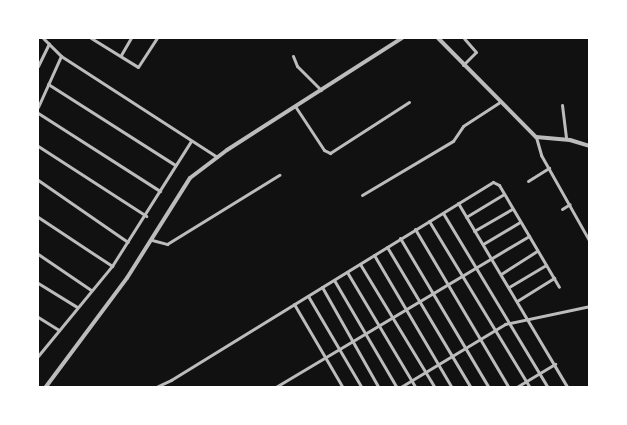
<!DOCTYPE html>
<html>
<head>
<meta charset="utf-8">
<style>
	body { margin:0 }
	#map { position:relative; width:627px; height:425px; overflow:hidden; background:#111; font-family:"Titillium Web",sans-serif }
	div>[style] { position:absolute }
	.minor>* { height:3px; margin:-1.5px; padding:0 1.5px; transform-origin:1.5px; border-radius:1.5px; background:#bcbcbc }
	.tertiary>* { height:4px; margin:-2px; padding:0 2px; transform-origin:2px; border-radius:2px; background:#bcbcbc }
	span { translate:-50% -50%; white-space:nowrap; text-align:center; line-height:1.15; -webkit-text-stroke:5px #fff; paint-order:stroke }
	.frame { position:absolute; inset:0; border:39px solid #fff; pointer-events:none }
</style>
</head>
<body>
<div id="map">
	<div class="minor">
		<div style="left:43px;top:38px;width:25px;rotate:45deg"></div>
		<div style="left:61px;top:56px;width:186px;rotate:32.9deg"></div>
		<div style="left:91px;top:38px;width:55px;rotate:31.7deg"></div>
		<div style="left:138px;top:67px;width:35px;rotate:-57deg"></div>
		<div style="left:121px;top:55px;width:20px;rotate:-60deg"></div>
		<div style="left:293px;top:56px;width:11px;rotate:68deg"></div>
		<div style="left:297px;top:66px;width:34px;rotate:45deg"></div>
		<div style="left:463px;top:65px;width:18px;rotate:-45deg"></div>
		<div style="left:476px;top:52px;width:18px;rotate:-131deg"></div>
		<div style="left:38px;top:66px;width:25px;rotate:-64deg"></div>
		<div style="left:48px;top:84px;width:151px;rotate:32.5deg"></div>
		<div style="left:562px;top:105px;width:34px;rotate:83deg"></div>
		<div style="left:295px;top:106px;width:53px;rotate:56.6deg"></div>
		<div style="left:324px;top:150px;width:7px;rotate:27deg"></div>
		<div style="left:330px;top:153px;width:94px;rotate:-32.8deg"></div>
		<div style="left:38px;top:107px;width:56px;rotate:-65.7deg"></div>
		<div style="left:38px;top:113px;width:145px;rotate:32.6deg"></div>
		<div style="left:536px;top:137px;width:19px;rotate:74deg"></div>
		<div style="left:541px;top:155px;width:100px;rotate:60.6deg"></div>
		<div style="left:38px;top:146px;width:129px;rotate:32.9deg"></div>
		<div style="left:38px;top:180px;width:109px;rotate:34.6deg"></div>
		<div style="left:528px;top:181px;width:25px;rotate:-32deg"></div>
		<div style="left:362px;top:195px;width:106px;rotate:-30.7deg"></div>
		<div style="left:453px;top:141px;width:18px;rotate:-56deg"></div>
		<div style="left:463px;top:126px;width:44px;rotate:-33deg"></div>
		<div style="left:458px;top:203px;width:215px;rotate:59.3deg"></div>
		<div style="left:562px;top:209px;width:9px;rotate:-32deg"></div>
		<div style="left:443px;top:213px;width:204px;rotate:59deg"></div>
		<div style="left:38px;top:217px;width:89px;rotate:33.5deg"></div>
		<div style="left:466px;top:217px;width:44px;rotate:-31.2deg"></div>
		<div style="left:429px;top:221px;width:195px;rotate:58.8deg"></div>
		<div style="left:415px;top:229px;width:185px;rotate:59.4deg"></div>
		<div style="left:474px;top:231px;width:44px;rotate:-30.1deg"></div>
		<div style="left:400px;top:238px;width:174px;rotate:59.3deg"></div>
		<div style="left:152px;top:240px;width:16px;rotate:15deg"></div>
		<div style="left:167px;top:244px;width:132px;rotate:-31.6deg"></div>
		<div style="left:483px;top:244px;width:43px;rotate:-30.7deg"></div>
		<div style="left:387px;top:247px;width:164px;rotate:59.2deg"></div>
		<div style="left:38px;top:254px;width:64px;rotate:34.2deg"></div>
		<div style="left:374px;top:255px;width:154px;rotate:59.6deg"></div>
		<div style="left:360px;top:264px;width:145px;rotate:58.8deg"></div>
		<div style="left:347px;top:272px;width:135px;rotate:59.3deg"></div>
		<div style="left:501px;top:274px;width:43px;rotate:-32.6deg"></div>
		<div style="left:334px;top:280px;width:125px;rotate:59.7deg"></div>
		<div style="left:38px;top:283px;width:46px;rotate:31.6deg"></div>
		<div style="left:322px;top:287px;width:116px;rotate:60.6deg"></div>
		<div style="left:509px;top:287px;width:43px;rotate:-30.7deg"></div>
		<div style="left:308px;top:296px;width:107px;rotate:59.6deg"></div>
		<div style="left:517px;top:301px;width:44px;rotate:-31.9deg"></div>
		<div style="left:294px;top:304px;width:97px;rotate:59.7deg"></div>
		<div style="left:38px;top:317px;width:25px;rotate:32deg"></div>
		<div style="left:38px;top:356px;width:117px;rotate:-50.6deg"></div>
		<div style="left:112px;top:266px;width:148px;rotate:-57.7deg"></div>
		<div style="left:92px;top:388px;width:64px;rotate:-0.9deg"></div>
		<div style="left:156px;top:387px;width:17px;rotate:-25deg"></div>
		<div style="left:171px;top:380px;width:378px;rotate:-31.6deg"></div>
		<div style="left:493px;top:182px;width:7px;rotate:27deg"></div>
		<div style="left:499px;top:185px;width:118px;rotate:59.5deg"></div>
		<div style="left:274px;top:388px;width:297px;rotate:-30.8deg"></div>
		<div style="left:399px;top:388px;width:124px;rotate:-31.1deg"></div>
		<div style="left:505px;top:324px;width:87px;rotate:-12deg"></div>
		<div style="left:515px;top:388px;width:47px;rotate:-31deg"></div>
	</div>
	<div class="tertiary">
		<div style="left:438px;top:38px;width:139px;rotate:45.3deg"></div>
		<div style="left:536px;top:137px;width:34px;rotate:5deg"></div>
		<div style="left:570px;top:140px;width:21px;rotate:17deg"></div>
		<div style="left:45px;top:388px;width:137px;rotate:-53.3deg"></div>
		<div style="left:127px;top:278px;width:118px;rotate:-57.8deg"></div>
		<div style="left:190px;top:178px;width:46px;rotate:-37.1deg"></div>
		<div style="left:227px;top:150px;width:208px;rotate:-32.6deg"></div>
	</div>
	<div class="frame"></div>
</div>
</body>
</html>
